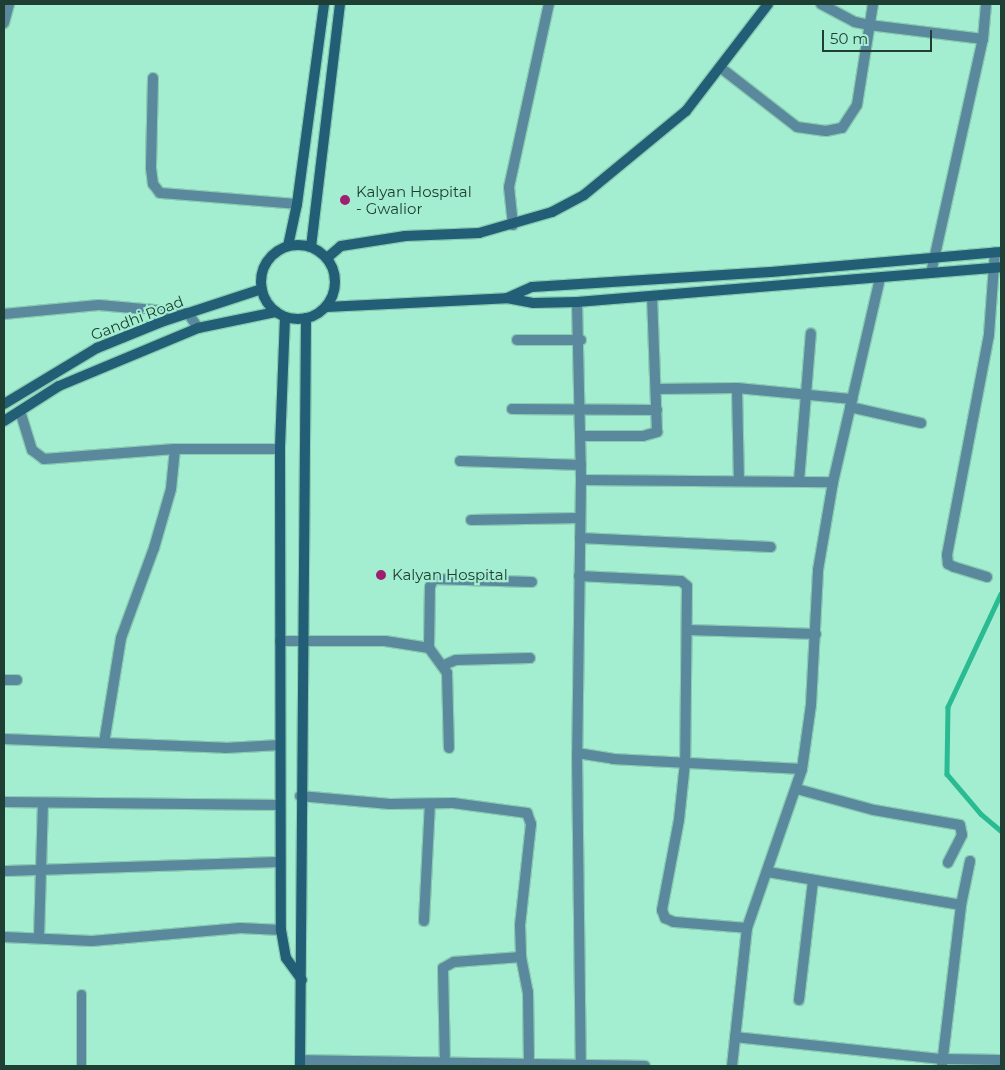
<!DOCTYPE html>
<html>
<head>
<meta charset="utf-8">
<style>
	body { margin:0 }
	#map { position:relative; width:1005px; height:1070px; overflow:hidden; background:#a3eed1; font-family:Montserrat,sans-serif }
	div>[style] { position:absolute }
	.stream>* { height:4.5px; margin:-2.25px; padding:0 2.25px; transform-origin:2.25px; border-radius:2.25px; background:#2bbb92 }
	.roads { filter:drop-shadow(1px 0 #89cbb2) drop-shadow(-1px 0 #89cbb2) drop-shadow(0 1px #89cbb2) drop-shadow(0 -1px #89cbb2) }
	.lane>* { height:9px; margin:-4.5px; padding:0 4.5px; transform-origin:4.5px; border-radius:4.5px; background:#5a889d }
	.street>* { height:10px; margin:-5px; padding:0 5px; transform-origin:5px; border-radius:5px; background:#5a889d }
	.secondary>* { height:10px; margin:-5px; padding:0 5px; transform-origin:5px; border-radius:5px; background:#225e76 }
	.secondary>.ring { margin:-5px; padding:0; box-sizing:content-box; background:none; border:10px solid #225e76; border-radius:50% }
	.dots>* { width:14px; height:14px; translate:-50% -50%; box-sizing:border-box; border:2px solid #a3eed1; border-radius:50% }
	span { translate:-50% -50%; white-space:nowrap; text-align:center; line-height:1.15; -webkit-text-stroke:4.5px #a3eed1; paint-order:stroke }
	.poi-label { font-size:15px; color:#203f34 }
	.left { translate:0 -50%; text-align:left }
	.street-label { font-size:15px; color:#203f34 }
	.frame { position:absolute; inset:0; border:5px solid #203f34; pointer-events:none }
	.scale { position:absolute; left:822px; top:30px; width:110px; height:22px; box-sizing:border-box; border:2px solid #203f34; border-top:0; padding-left:6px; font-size:15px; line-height:18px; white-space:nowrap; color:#203f34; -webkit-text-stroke:4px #a3eed1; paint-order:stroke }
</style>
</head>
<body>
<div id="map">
	<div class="stream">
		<div style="left:1001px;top:594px;width:125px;rotate:115.1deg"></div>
		<div style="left:948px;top:707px;width:67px;rotate:90.9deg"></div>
		<div style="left:947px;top:774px;width:52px;rotate:49.6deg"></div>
		<div style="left:981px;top:814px;width:26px;rotate:40deg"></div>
	</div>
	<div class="roads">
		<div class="lane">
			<div style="left:81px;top:994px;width:72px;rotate:90deg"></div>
		</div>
		<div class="street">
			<div style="left:821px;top:4px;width:38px;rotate:28deg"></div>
			<div style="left:855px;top:22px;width:14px;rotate:12deg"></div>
			<div style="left:869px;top:25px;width:115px;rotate:7deg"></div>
			<div style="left:4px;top:23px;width:20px;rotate:-75deg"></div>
			<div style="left:721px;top:68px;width:96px;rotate:37.8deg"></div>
			<div style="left:797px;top:127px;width:29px;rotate:8deg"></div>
			<div style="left:826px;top:131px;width:16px;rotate:-11deg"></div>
			<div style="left:842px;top:128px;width:27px;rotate:-57deg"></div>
			<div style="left:857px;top:105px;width:102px;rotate:-81deg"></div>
			<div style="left:153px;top:78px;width:90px;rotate:91.3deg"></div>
			<div style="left:151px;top:168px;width:16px;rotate:83deg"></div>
			<div style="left:153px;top:184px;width:11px;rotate:52deg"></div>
			<div style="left:160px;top:193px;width:137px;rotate:4.6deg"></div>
			<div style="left:513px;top:225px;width:38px;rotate:-96deg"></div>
			<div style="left:509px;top:187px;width:187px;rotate:-77.7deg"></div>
			<div style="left:931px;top:273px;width:240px;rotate:-77.5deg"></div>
			<div style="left:983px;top:39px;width:35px;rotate:-85deg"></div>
			<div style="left:577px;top:302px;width:178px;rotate:88.7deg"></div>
			<div style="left:581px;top:480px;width:273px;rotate:90.8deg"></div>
			<div style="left:577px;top:753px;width:36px;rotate:9deg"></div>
			<div style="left:613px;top:759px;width:189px;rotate:3deg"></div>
			<div style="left:4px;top:314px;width:95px;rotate:-5.4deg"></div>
			<div style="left:99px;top:305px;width:89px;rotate:5.1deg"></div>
			<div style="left:188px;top:313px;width:18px;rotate:56deg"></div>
			<div style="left:517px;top:340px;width:64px"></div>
			<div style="left:737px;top:388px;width:93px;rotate:88.8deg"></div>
			<div style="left:657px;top:389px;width:80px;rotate:-0.7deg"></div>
			<div style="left:737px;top:388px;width:116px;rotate:5.5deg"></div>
			<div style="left:850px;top:407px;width:73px;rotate:12.7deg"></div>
			<div style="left:512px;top:409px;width:145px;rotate:0.4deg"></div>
			<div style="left:20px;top:411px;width:41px;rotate:72.9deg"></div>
			<div style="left:32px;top:450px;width:15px;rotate:37deg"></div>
			<div style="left:44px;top:459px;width:131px;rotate:-4.4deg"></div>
			<div style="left:175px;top:449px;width:105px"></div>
			<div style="left:581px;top:436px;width:62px"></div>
			<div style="left:643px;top:436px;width:15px;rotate:-16deg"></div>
			<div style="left:657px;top:432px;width:135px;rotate:-92.1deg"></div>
			<div style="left:460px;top:461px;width:121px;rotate:1.9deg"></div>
			<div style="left:581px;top:480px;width:252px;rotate:0.5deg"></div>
			<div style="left:799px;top:481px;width:148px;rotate:-85.4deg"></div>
			<div style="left:471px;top:520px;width:109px;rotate:-1.1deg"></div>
			<div style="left:580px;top:538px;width:191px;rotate:2.7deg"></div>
			<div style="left:579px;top:576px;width:102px;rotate:2.8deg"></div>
			<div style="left:681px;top:581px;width:8px;rotate:40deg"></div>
			<div style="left:687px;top:586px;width:177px;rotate:90.6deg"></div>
			<div style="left:685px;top:763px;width:57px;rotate:96deg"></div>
			<div style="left:679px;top:820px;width:92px;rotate:100.7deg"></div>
			<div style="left:662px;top:910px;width:9px;rotate:69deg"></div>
			<div style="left:665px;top:918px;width:10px;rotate:24deg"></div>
			<div style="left:674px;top:922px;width:73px;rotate:4.7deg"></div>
			<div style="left:987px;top:577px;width:34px;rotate:-163deg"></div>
			<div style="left:954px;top:567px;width:7px;rotate:-153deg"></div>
			<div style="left:948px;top:564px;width:9px;rotate:-96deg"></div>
			<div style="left:947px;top:555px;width:225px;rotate:-79.2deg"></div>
			<div style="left:989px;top:334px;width:82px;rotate:-85.8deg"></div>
			<div style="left:688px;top:630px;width:128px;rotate:1.8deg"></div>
			<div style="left:280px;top:641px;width:105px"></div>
			<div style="left:385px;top:641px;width:45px;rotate:9deg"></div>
			<div style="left:429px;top:648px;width:31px;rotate:54deg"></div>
			<div style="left:447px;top:673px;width:75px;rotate:88.5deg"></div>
			<div style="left:429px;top:648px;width:61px;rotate:-89.1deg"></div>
			<div style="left:430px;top:587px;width:9px;rotate:-69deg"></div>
			<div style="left:433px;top:579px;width:99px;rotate:1.7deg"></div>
			<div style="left:444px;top:665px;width:13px;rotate:-23deg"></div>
			<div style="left:456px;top:660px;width:74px;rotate:-1.5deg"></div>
			<div style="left:4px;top:680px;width:13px"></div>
			<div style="left:4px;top:739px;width:221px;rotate:2.3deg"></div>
			<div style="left:225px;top:748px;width:55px;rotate:-3.1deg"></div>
			<div style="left:104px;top:743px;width:106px;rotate:-80.8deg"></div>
			<div style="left:121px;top:638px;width:96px;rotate:-69.9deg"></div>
			<div style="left:154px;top:548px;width:61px;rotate:-73.9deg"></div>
			<div style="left:171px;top:489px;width:40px;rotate:-84.3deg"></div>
			<div style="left:577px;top:753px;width:313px;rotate:89.3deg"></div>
			<div style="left:797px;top:789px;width:80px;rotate:15.3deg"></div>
			<div style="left:874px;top:810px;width:87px;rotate:9.9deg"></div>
			<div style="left:960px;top:825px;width:10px;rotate:79deg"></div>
			<div style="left:962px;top:835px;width:31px;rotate:117deg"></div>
			<div style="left:300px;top:796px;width:90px;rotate:5.1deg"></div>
			<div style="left:390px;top:804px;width:63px;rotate:-0.9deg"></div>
			<div style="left:453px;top:803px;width:75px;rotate:7.7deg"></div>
			<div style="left:527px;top:813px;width:12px;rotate:70deg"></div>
			<div style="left:531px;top:824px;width:102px;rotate:96.2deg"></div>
			<div style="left:520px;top:925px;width:32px;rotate:88deg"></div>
			<div style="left:521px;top:957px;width:36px;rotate:79deg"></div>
			<div style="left:528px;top:992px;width:73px;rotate:89.2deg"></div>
			<div style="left:4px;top:802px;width:276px;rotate:0.6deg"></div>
			<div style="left:4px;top:871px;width:276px;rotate:-1.9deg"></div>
			<div style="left:768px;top:872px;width:196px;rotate:9.7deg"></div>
			<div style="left:424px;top:921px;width:117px;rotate:-87.1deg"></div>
			<div style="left:4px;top:937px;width:88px;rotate:2.6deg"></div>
			<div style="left:92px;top:941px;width:149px;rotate:-5deg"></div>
			<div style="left:240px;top:928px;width:41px;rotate:2.8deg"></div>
			<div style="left:39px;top:937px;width:134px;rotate:-88.3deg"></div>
			<div style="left:799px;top:1000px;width:121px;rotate:-83.3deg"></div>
			<div style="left:735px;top:1037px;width:208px;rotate:6.1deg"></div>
			<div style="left:942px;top:1059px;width:59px;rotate:1deg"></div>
			<div style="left:300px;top:1060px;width:345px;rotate:1deg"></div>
			<div style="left:445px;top:1064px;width:96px;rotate:-91.2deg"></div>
			<div style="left:443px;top:968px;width:13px;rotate:-29deg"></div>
			<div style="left:454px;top:962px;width:67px;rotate:-4.3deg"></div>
			<div style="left:942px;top:1065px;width:161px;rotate:-83.2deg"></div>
			<div style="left:961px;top:905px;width:45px;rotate:-78.4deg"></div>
			<div style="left:732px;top:1066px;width:139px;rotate:-83.8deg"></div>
			<div style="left:747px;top:928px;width:168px;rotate:-70.9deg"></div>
			<div style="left:802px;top:769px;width:65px;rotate:-82deg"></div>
			<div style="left:811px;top:705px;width:135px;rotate:-87deg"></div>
			<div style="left:818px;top:570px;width:89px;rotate:-80.3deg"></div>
			<div style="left:833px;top:482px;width:209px;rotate:-77deg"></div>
		</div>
		<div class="secondary">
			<div class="ring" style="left:261px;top:245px;width:64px;height:64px"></div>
			<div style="left:288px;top:246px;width:43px;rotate:-77.9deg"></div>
			<div style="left:297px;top:204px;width:202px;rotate:-82.3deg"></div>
			<div style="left:311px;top:247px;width:245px;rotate:-83.2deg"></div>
			<div style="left:327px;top:258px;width:18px;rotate:-41deg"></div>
			<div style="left:341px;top:246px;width:65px;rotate:-8.9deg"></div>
			<div style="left:405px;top:236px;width:74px;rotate:-2.3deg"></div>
			<div style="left:479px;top:233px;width:76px;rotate:-16deg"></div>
			<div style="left:552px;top:212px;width:36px;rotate:-28deg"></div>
			<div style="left:584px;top:195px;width:132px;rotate:-39.5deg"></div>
			<div style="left:686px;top:111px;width:135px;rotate:-52.5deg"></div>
			<div style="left:507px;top:298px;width:27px;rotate:-24deg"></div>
			<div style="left:532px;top:287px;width:239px;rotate:-3.6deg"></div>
			<div style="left:771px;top:272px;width:231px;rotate:-5deg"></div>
			<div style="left:326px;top:307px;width:181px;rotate:-2.8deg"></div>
			<div style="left:507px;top:298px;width:26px;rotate:11deg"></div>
			<div style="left:533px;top:303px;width:44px;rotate:-1.3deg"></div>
			<div style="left:577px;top:302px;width:425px;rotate:-4.7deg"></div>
			<div style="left:285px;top:317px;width:132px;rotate:92.2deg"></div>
			<div style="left:280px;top:449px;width:481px;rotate:89.9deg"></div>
			<div style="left:281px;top:930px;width:28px;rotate:80deg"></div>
			<div style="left:286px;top:958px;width:27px;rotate:54deg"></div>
			<div style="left:4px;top:404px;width:109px;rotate:-31.1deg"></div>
			<div style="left:97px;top:348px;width:69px;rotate:-22.1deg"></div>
			<div style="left:161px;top:322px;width:106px;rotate:-18.1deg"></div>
			<div style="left:4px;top:421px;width:65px;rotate:-32.5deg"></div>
			<div style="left:59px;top:386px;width:151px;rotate:-22.6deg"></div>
			<div style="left:198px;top:328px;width:80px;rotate:-11.6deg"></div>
			<div style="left:300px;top:1066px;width:748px;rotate:-89.54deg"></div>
		</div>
	</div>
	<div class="dots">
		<div style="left:345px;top:200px;background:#a01e6f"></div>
		<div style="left:381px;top:575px;background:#a01e6f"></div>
	</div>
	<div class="poi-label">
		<span class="left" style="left:356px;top:200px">Kalyan Hospital<br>- Gwalior</span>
		<span class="left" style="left:392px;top:575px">Kalyan Hospital</span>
	</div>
	<div class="street-label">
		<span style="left:137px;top:318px;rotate:-21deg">Gandhi Road</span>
	</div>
	<div class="frame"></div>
	<div class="scale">50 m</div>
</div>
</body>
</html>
